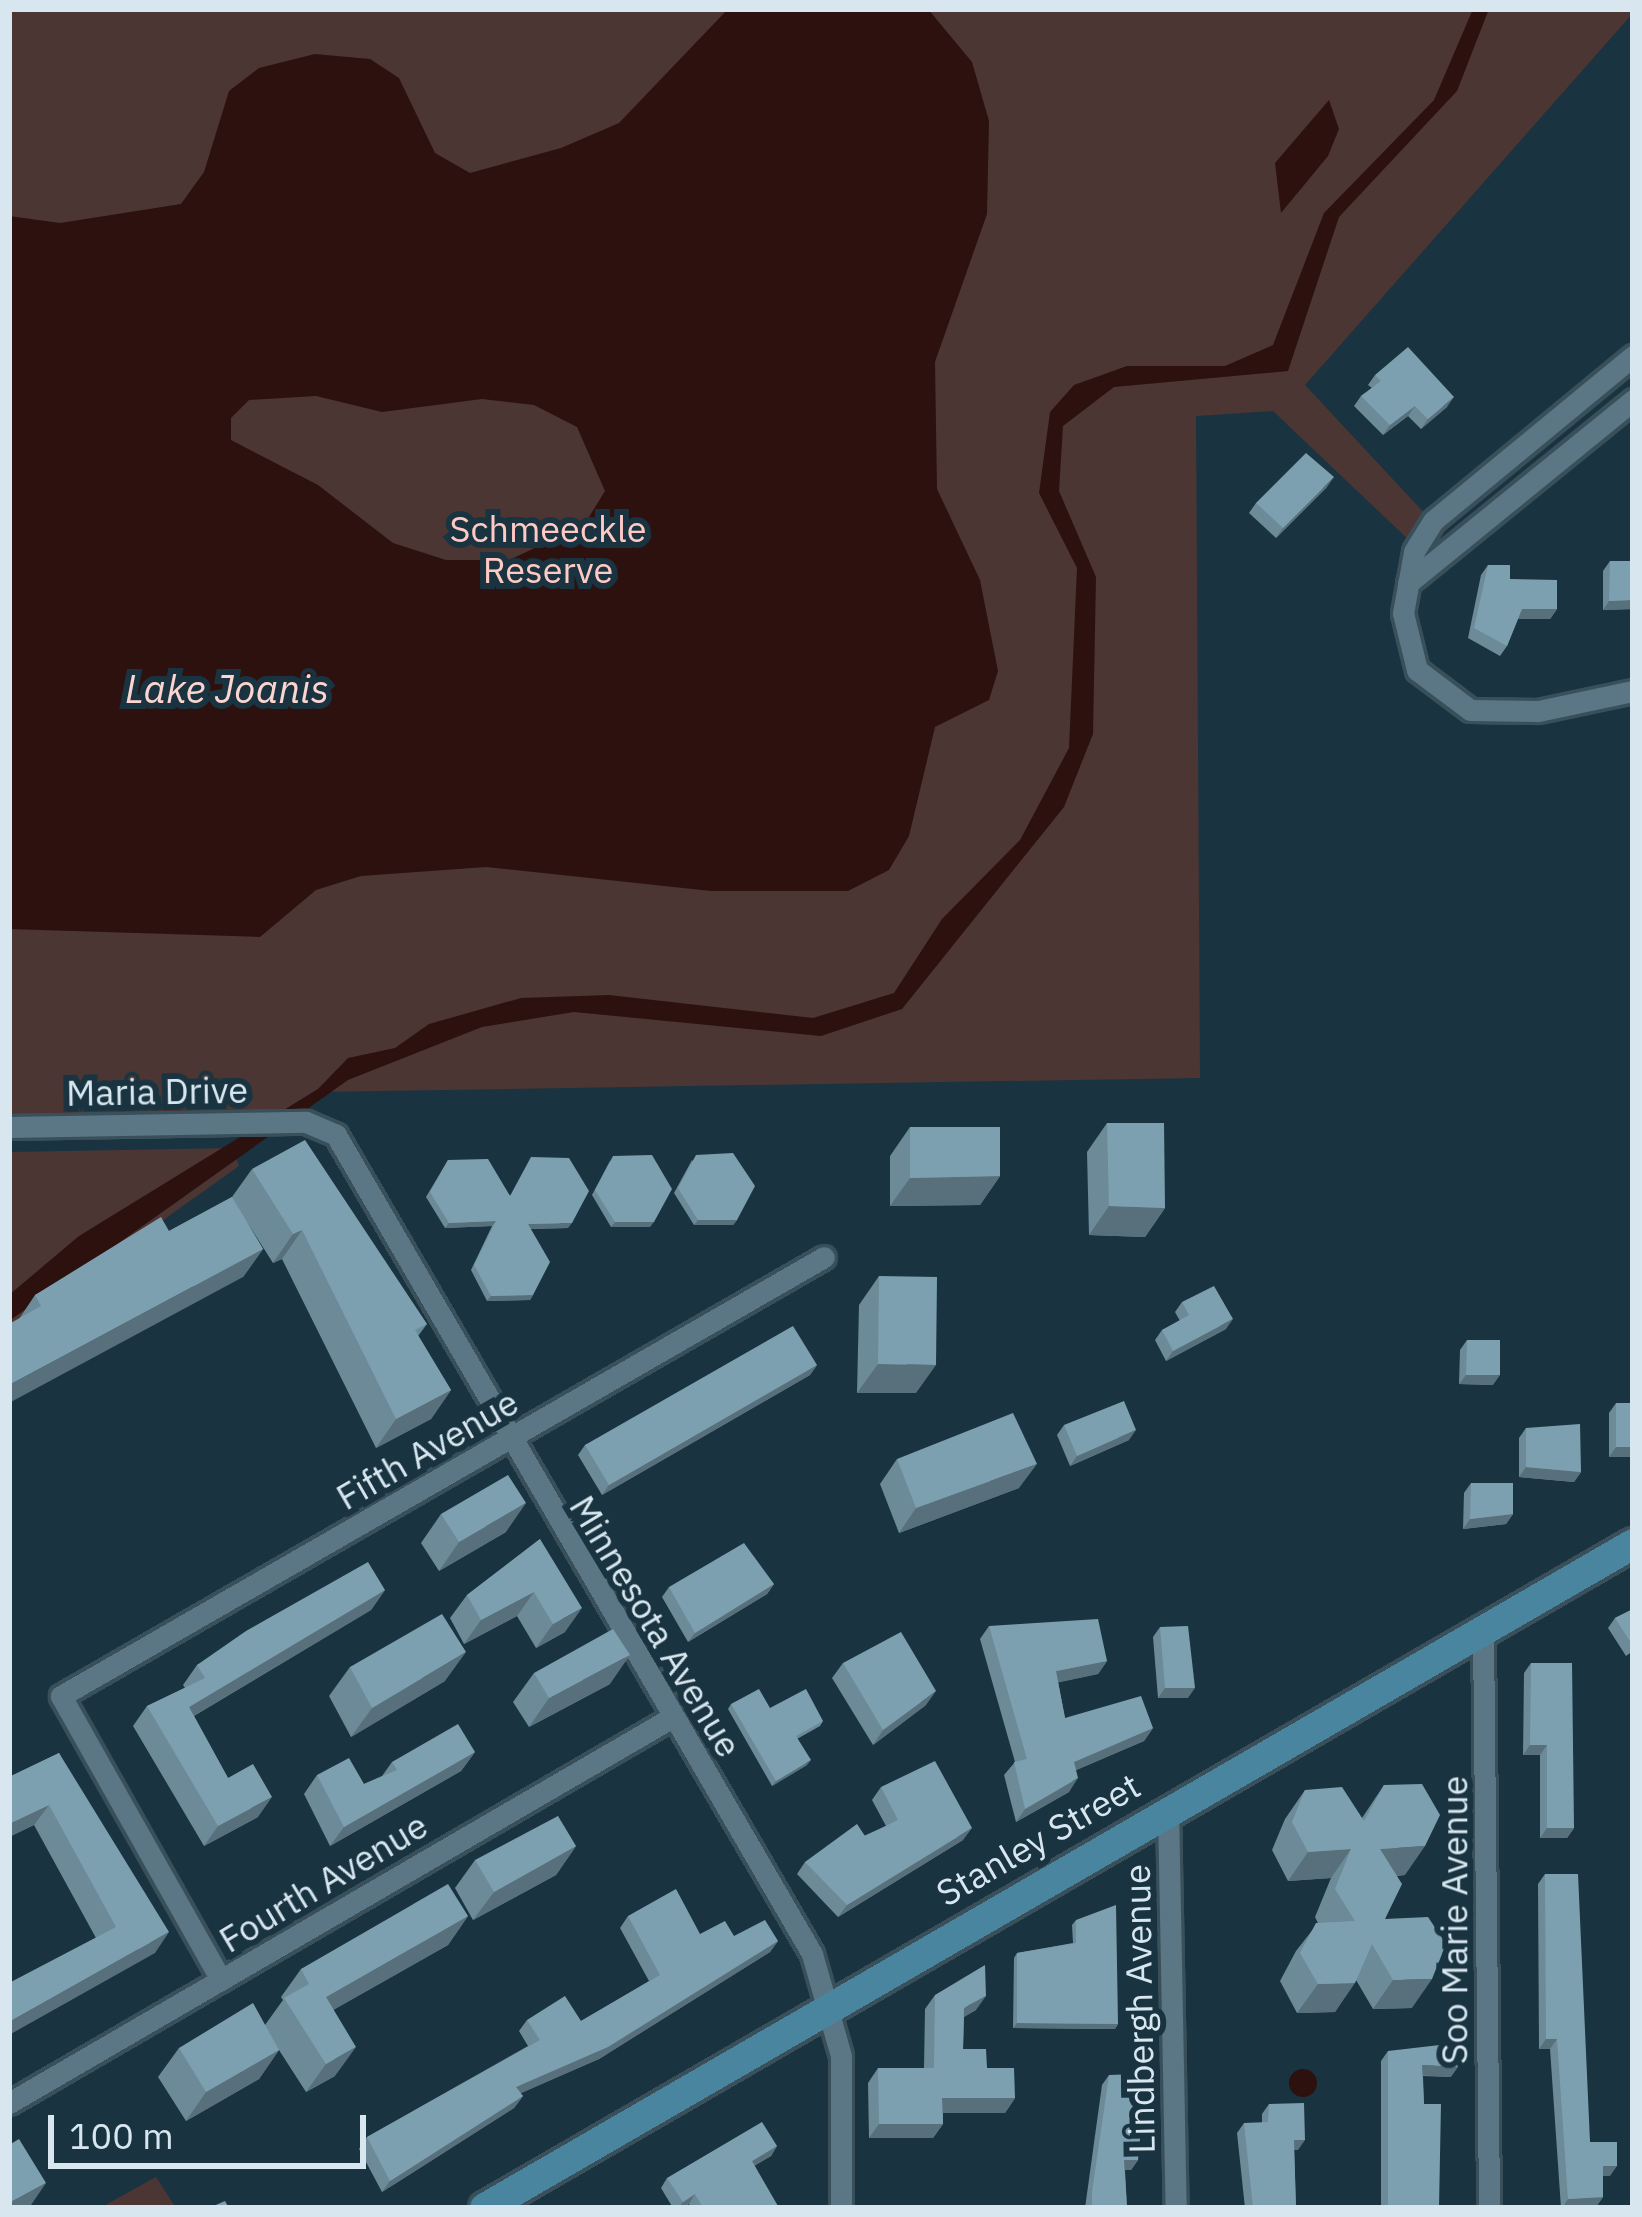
<!DOCTYPE html>
<html>
<head>
<meta charset="utf-8">
<style>
	body { margin:0 }
	#map { position:relative; width:1642px; height:2217px; overflow:hidden; background:#193440; font-family:"IBM Plex Sans",sans-serif }
	div>[style] { position:absolute }
	.green>* { inset:0; background:#4b3634 }
	.water>* { inset:0; background:#2c110f }
	.round { border-radius:50% }
	.roads { filter:drop-shadow(3px 0 #39505a) drop-shadow(-3px 0 #39505a) drop-shadow(0 3px #39505a) drop-shadow(0 -3px #39505a) }
	.street>* { height:21px; margin:-10.5px; padding:0 10.5px; transform-origin:10.5px; border-radius:10.5px; background:#5b7786 }
	.secondary>* { height:30px; margin:-15px; padding:0 15px; transform-origin:15px; border-radius:15px; background:#49859f }
	.wall>* { inset:0; background:#6c8a98 }
	.shaded-wall>* { inset:0; background:#58707c }
	.building>* { inset:0; background:#7da0b1 }
	span { translate:-50% -50%; white-space:nowrap; text-align:center; line-height:1.15; -webkit-text-stroke:12px #193440; paint-order:stroke }
	.park-label { font-size:36px; color:#ffcac4 }
	.street-label { font-size:36px; color:#d8e7ef }
	.water-label { font-size:39px; color:#fdd5d0; font-style:italic }
	.frame { position:absolute; inset:0; border:12px solid #d8e7ef; pointer-events:none }
	.scale { position:absolute; left:48px; top:2115px; width:318px; height:54px; box-sizing:border-box; border:6px solid #d8e7ef; border-top:0; padding-left:15px; font-size:36px; line-height:42px; white-space:nowrap; color:#d8e7ef; -webkit-text-stroke:9px #193440; paint-order:stroke }
</style>
</head>
<body>
<div id="map">
	<div class="green">
		<div style="clip-path:polygon(9px 9px,1633px 9px,1633px 13px,1305px 385px,1429px 518px,1411px 542px,1273px 411px,1196px 416px,1200px 1078px,312px 1092px,306px 1122px,9px 1127px)"></div>
		<div style="clip-path:polygon(233px 1148px,239px 1166px,9px 1330px,9px 1152px)"></div>
		<div style="clip-path:polygon(156px 2177px,176px 2208px,100px 2208px)"></div>
	</div>
	<div class="water">
		<div style="clip-path:polygon(evenodd,728px 9px,928px 9px,972px 62px,989px 121px,987px 214px,935px 362px,937px 489px,980px 580px,998px 671px,989px 700px,935px 727px,909px 836px,889px 870px,848px 891px,711px 891px,486px 867px,361px 876px,316px 890px,260px 937px,9px 929px,9px 216px,60px 223px,181px 204px,204px 172px,229px 91px,259px 68px,315px 54px,370px 59px,399px 78px,435px 153px,470px 173px,561px 148px,619px 123px,728px 9px,316px 396px,382px 412px,482px 399px,534px 405px,577px 427px,605px 491px,584px 525px,509px 560px,446px 560px,393px 543px,318px 485px,231px 440px,231px 418px,249px 400px,316px 396px)"></div>
		<div style="clip-path:polygon(1473px 9px,1489px 9px,1457px 91px,1339px 217px,1288px 371px,1114px 387px,1063px 426px,1059px 491px,1096px 577px,1093px 734px,1064px 807px,902px 1009px,821px 1036px,574px 1012px,482px 1027px,348px 1080px,9px 1321px,9px 1295px,79px 1236px,318px 1089px,348px 1058px,395px 1048px,429px 1024px,521px 998px,609px 995px,813px 1018px,894px 993px,942px 919px,1020px 840px,1069px 748px,1077px 568px,1039px 493px,1050px 412px,1074px 385px,1127px 366px,1225px 366px,1273px 345px,1324px 213px,1434px 100px)"></div>
		<div style="clip-path:polygon(1329px 100px,1339px 129px,1328px 156px,1281px 213px,1275px 163px)"></div>
		<div class="round" style="left:1289px;top:2069px;width:28px;height:28px"></div>
	</div>
	<div class="roads">
		<div class="street">
			<div style="left:1633px;top:356px;width:259px;rotate:140.5deg"></div>
			<div style="left:1433px;top:521px;width:36px;rotate:122deg"></div>
			<div style="left:1414px;top:552px;width:62px;rotate:100.2deg"></div>
			<div style="left:1403px;top:613px;width:59px;rotate:76.2deg"></div>
			<div style="left:1417px;top:670px;width:66px;rotate:37deg"></div>
			<div style="left:1470px;top:710px;width:68px;rotate:0.8deg"></div>
			<div style="left:1538px;top:711px;width:97px;rotate:-11.9deg"></div>
			<div style="left:1408px;top:583px;width:290px;rotate:-39.1deg"></div>
			<div style="left:9px;top:1127px;width:297px;rotate:-1deg"></div>
			<div style="left:306px;top:1122px;width:33px;rotate:23deg"></div>
			<div style="left:336px;top:1135px;width:947px;rotate:59.83deg"></div>
			<div style="left:812px;top:1954px;width:106px;rotate:74.1deg"></div>
			<div style="left:841px;top:2056px;width:152px;rotate:90deg"></div>
			<div style="left:1483px;top:1631px;width:577px;rotate:89.4deg"></div>
			<div style="left:1168px;top:1809px;width:399px;rotate:88.9deg"></div>
			<div style="left:221px;top:1980px;width:326px;rotate:-119.4deg"></div>
			<div style="left:61px;top:1696px;width:880px;rotate:-29.91deg"></div>
			<div style="left:9px;top:2103px;width:766px;rotate:-30.18deg"></div>
		</div>
		<div class="secondary">
			<div style="left:485px;top:2208px;width:1326px;rotate:-30.04deg"></div>
		</div>
	</div>
	<div class="wall">
		<div style="clip-path:polygon(1375px 375px,1447px 407px,1421px 429px,1408px 416px,1383px 435px,1354px 406px,1361px 396px,1372px 388px,1368px 385px)"></div>
		<div style="clip-path:polygon(1327px 487px,1276px 538px,1249px 513px,1256px 503px)"></div>
		<div style="clip-path:polygon(1610px 561px,1633px 609px,1603px 610px,1603px 571px)"></div>
		<div style="clip-path:polygon(1488px 565px,1557px 609px,1550px 619px,1518px 619px,1507px 646px,1500px 656px,1468px 638px,1481px 575px)"></div>
		<div style="clip-path:polygon(1107px 1123px,1165px 1208px,1145px 1237px,1089px 1235px,1087px 1152px)"></div>
		<div style="clip-path:polygon(910px 1127px,1000px 1176px,980px 1205px,890px 1206px,890px 1156px)"></div>
		<div style="clip-path:polygon(448px 1160px,568px 1228px,531px 1229px,533px 1295px,530px 1300px,487px 1301px,471px 1270px,492px 1226px,445px 1228px,426px 1197px)"></div>
		<div style="clip-path:polygon(692px 1160px,737px 1220px,733px 1225px,694px 1225px,674px 1193px)"></div>
		<div style="clip-path:polygon(610px 1161px,650px 1227px,611px 1227px,592px 1195px)"></div>
		<div style="clip-path:polygon(252px 1169px,427px 1324px,418px 1336px,451px 1390px,431px 1419px,376px 1448px,282px 1259px,273px 1263px,247px 1222px,263px 1249px,243px 1277px,19px 1319px,35px 1295px,169px 1231px,232px 1197px)"></div>
		<div style="clip-path:polygon(879px 1276px,916px 1393px,857px 1393px,859px 1305px)"></div>
		<div style="clip-path:polygon(1182px 1302px,1226px 1329px,1166px 1361px,1155px 1340px,1162px 1330px,1180px 1321px,1175px 1312px)"></div>
		<div style="clip-path:polygon(1467px 1340px,1493px 1385px,1459px 1384px,1460px 1350px)"></div>
		<div style="clip-path:polygon(817px 1365px,810px 1375px,602px 1495px,578px 1455px,585px 1445px)"></div>
		<div style="clip-path:polygon(1616px 1403px,1633px 1457px,1609px 1457px,1609px 1413px)"></div>
		<div style="clip-path:polygon(1064px 1425px,1129px 1440px,1070px 1466px,1057px 1435px)"></div>
		<div style="clip-path:polygon(1526px 1428px,1581px 1472px,1574px 1482px,1519px 1477px,1519px 1438px)"></div>
		<div style="clip-path:polygon(897px 1459px,1019px 1488px,899px 1533px,880px 1484px)"></div>
		<div style="clip-path:polygon(1471px 1483px,1513px 1514px,1506px 1524px,1463px 1529px,1464px 1493px)"></div>
		<div style="clip-path:polygon(441px 1514px,506px 1532px,439px 1571px,421px 1543px)"></div>
		<div style="clip-path:polygon(540px 1539px,565px 1632px,536px 1648px,517px 1616px,464px 1644px,450px 1618px,467px 1595px)"></div>
		<div style="clip-path:polygon(774px 1584px,767px 1594px,688px 1642px,662px 1597px,669px 1587px)"></div>
		<div style="clip-path:polygon(385px 1590px,371px 1610px,194px 1716px,228px 1778px,258px 1817px,204px 1846px,133px 1726px,147px 1706px,185px 1688px,183px 1685px,197px 1665px)"></div>
		<div style="clip-path:polygon(1633px 1609px,1633px 1651px,1626px 1656px,1608px 1628px,1615px 1618px)"></div>
		<div style="clip-path:polygon(989px 1626px,1107px 1661px,1098px 1674px,1058px 1682px,1065px 1718px,1153px 1728px,1144px 1741px,1076px 1770px,1069px 1792px,1016px 1822px,1004px 1775px,1015px 1762px,980px 1639px)"></div>
		<div style="clip-path:polygon(1160px 1627px,1188px 1698px,1158px 1698px,1153px 1637px)"></div>
		<div style="clip-path:polygon(843px 1663px,926px 1705px,873px 1745px,832px 1678px)"></div>
		<div style="clip-path:polygon(1531px 1663px,1574px 1828px,1567px 1838px,1540px 1838px,1540px 1755px,1523px 1755px,1524px 1673px)"></div>
		<div style="clip-path:polygon(350px 1667px,445px 1681px,351px 1737px,329px 1696px)"></div>
		<div style="clip-path:polygon(534px 1673px,610px 1684px,529px 1727px,513px 1702px)"></div>
		<div style="clip-path:polygon(731px 1704px,770px 1708px,823px 1721px,820px 1726px,797px 1739px,807px 1765px,772px 1786px,728px 1709px)"></div>
		<div style="clip-path:polygon(475px 1752px,461px 1771px,330px 1846px,304px 1794px,317px 1775px,364px 1784px,382px 1776px,392px 1762px)"></div>
		<div style="clip-path:polygon(59px 1753px,155px 1953px,96px 1938px,34px 1825px,9px 1837px,9px 1777px)"></div>
		<div style="clip-path:polygon(1384px 1785px,1405px 1875px,1397px 1876px,1385px 1919px,1412px 2008px,1373px 2009px,1356px 1980px,1335px 2012px,1297px 2013px,1280px 1981px,1296px 1951px,1318px 1923px,1315px 1917px,1331px 1878px,1288px 1881px,1272px 1850px,1285px 1819px,1305px 1790px,1362px 1818px)"></div>
		<div style="clip-path:polygon(881px 1787px,963px 1840px,838px 1917px,797px 1874px,805px 1862px,886px 1826px,872px 1800px)"></div>
		<div style="clip-path:polygon(576px 1846px,556px 1875px,473px 1920px,455px 1888px,475px 1860px)"></div>
		<div style="clip-path:polygon(1545px 1874px,1590px 2142px,1610px 2176px,1603px 2176px,1603px 2197px,1596px 2207px,1561px 2208px,1550px 2049px,1539px 2049px,1538px 1884px)"></div>
		<div style="clip-path:polygon(468px 1916px,448px 1945px,333px 2010px,335px 2076px,306px 2092px,279px 2050px,259px 2079px,186px 2121px,158px 2077px,179px 2048px,265px 2025px,283px 2000px,281px 1997px,301px 1969px)"></div>
		<div style="clip-path:polygon(628px 1916px,700px 1934px,778px 1941px,770px 1952px,599px 2059px,520px 2093px,523px 2096px,514px 2108px,382px 2192px,359px 2149px,367px 2137px,528px 2046px,519px 2031px,527px 2020px,581px 2021px,649px 1981px,620px 1928px)"></div>
		<div style="clip-path:polygon(1076px 1920px,1118px 2024px,1115px 2029px,1013px 2028px,1014px 1958px,1017px 1953px,1073px 1943px,1072px 1925px)"></div>
		<div style="clip-path:polygon(935px 1995px,976px 2010px,964px 2017px,963px 2049px,987px 2068px,1015px 2098px,1005px 2113px,943px 2113px,943px 2124px,933px 2138px,869px 2138px,868px 2083px,878px 2068px,924px 2068px,925px 2009px)"></div>
		<div style="clip-path:polygon(1388px 2051px,1451px 2077px,1423px 2076px,1424px 2104px,1439px 2208px,1381px 2208px,1381px 2061px)"></div>
		<div style="clip-path:polygon(1109px 2075px,1138px 2160px,1131px 2170px,1125px 2170px,1127px 2208px,1085px 2208px,1102px 2085px)"></div>
		<div style="clip-path:polygon(1269px 2104px,1298px 2150px,1294px 2150px,1296px 2208px,1245px 2208px,1237px 2133px,1244px 2123px,1262px 2123px,1262px 2114px)"></div>
		<div style="clip-path:polygon(777px 2146px,771px 2156px,754px 2166px,779px 2208px,691px 2208px,689px 2204px,682px 2208px,673px 2208px,661px 2188px,667px 2178px)"></div>
	</div>
	<div class="shaded-wall">
		<div style="clip-path:polygon(1454px 397px,1447px 407px,1421px 429px,1428px 419px)"></div>
		<div style="clip-path:polygon(1415px 406px,1408px 416px,1383px 435px,1390px 425px)"></div>
		<div style="clip-path:polygon(1334px 477px,1327px 487px,1276px 538px,1283px 528px)"></div>
		<div style="clip-path:polygon(1633px 600px,1633px 609px,1603px 610px,1609px 601px)"></div>
		<div style="clip-path:polygon(1522px 609px,1557px 609px,1550px 619px,1515px 619px)"></div>
		<div style="clip-path:polygon(1000px 1176px,980px 1205px,890px 1206px,910px 1178px)"></div>
		<div style="clip-path:polygon(1109px 1206px,1165px 1208px,1145px 1237px,1089px 1235px)"></div>
		<div style="clip-path:polygon(698px 1220px,737px 1220px,733px 1225px,694px 1225px)"></div>
		<div style="clip-path:polygon(496px 1221px,492px 1226px,445px 1228px,449px 1223px)"></div>
		<div style="clip-path:polygon(615px 1222px,654px 1222px,650px 1227px,611px 1227px)"></div>
		<div style="clip-path:polygon(572px 1223px,568px 1228px,524px 1229px,528px 1224px)"></div>
		<div style="clip-path:polygon(302px 1230px,282px 1259px,273px 1263px,293px 1234px)"></div>
		<div style="clip-path:polygon(263px 1249px,243px 1277px,9px 1403px,9px 1385px)"></div>
		<div style="clip-path:polygon(533px 1295px,530px 1300px,487px 1301px,491px 1296px)"></div>
		<div style="clip-path:polygon(1233px 1319px,1226px 1329px,1166px 1361px,1173px 1351px)"></div>
		<div style="clip-path:polygon(878px 1364px,936px 1365px,916px 1393px,857px 1393px)"></div>
		<div style="clip-path:polygon(817px 1365px,810px 1375px,602px 1495px,609px 1485px)"></div>
		<div style="clip-path:polygon(1466px 1375px,1500px 1375px,1493px 1385px,1459px 1384px)"></div>
		<div style="clip-path:polygon(451px 1390px,431px 1419px,376px 1448px,396px 1419px)"></div>
		<div style="clip-path:polygon(1136px 1430px,1129px 1440px,1070px 1466px,1077px 1456px)"></div>
		<div style="clip-path:polygon(1616px 1447px,1633px 1447px,1633px 1457px,1609px 1457px)"></div>
		<div style="clip-path:polygon(1037px 1464px,1019px 1488px,899px 1533px,916px 1508px)"></div>
		<div style="clip-path:polygon(1526px 1467px,1581px 1472px,1574px 1482px,1519px 1477px)"></div>
		<div style="clip-path:polygon(526px 1503px,506px 1532px,439px 1571px,459px 1542px)"></div>
		<div style="clip-path:polygon(1513px 1514px,1506px 1524px,1463px 1529px,1470px 1519px)"></div>
		<div style="clip-path:polygon(774px 1584px,767px 1594px,688px 1642px,695px 1633px)"></div>
		<div style="clip-path:polygon(385px 1590px,371px 1610px,175px 1727px,189px 1707px)"></div>
		<div style="clip-path:polygon(534px 1592px,517px 1616px,464px 1644px,481px 1620px)"></div>
		<div style="clip-path:polygon(582px 1608px,565px 1632px,536px 1648px,553px 1624px)"></div>
		<div style="clip-path:polygon(466px 1652px,445px 1681px,351px 1737px,372px 1708px)"></div>
		<div style="clip-path:polygon(630px 1655px,610px 1684px,529px 1727px,549px 1698px)"></div>
		<div style="clip-path:polygon(1107px 1661px,1098px 1674px,1047px 1685px,1056px 1671px)"></div>
		<div style="clip-path:polygon(1165px 1688px,1195px 1688px,1188px 1698px,1158px 1698px)"></div>
		<div style="clip-path:polygon(936px 1691px,926px 1705px,873px 1745px,883px 1730px)"></div>
		<div style="clip-path:polygon(1153px 1728px,1144px 1741px,1065px 1775px,1074px 1762px)"></div>
		<div style="clip-path:polygon(1530px 1745px,1547px 1745px,1540px 1755px,1523px 1755px)"></div>
		<div style="clip-path:polygon(475px 1752px,461px 1771px,330px 1846px,344px 1827px)"></div>
		<div style="clip-path:polygon(811px 1760px,807px 1765px,772px 1786px,776px 1781px)"></div>
		<div style="clip-path:polygon(1078px 1778px,1069px 1792px,1016px 1822px,1025px 1809px)"></div>
		<div style="clip-path:polygon(272px 1797px,258px 1817px,204px 1846px,218px 1826px)"></div>
		<div style="clip-path:polygon(49px 1805px,34px 1825px,9px 1837px,11px 1823px)"></div>
		<div style="clip-path:polygon(972px 1828px,963px 1840px,838px 1917px,847px 1905px)"></div>
		<div style="clip-path:polygon(1547px 1828px,1574px 1828px,1567px 1838px,1540px 1838px)"></div>
		<div style="clip-path:polygon(576px 1846px,556px 1875px,473px 1920px,494px 1892px)"></div>
		<div style="clip-path:polygon(1425px 1846px,1405px 1875px,1360px 1878px,1380px 1849px)"></div>
		<div style="clip-path:polygon(1351px 1849px,1331px 1878px,1288px 1881px,1308px 1852px)"></div>
		<div style="clip-path:polygon(468px 1916px,448px 1945px,305px 2026px,326px 1997px)"></div>
		<div style="clip-path:polygon(169px 1932px,155px 1953px,9px 2035px,9px 2022px)"></div>
		<div style="clip-path:polygon(778px 1941px,770px 1952px,599px 2059px,508px 2099px,516px 2087px)"></div>
		<div style="clip-path:polygon(1432px 1979px,1412px 2008px,1373px 2009px,1393px 1980px)"></div>
		<div style="clip-path:polygon(1355px 1983px,1335px 2012px,1297px 2013px,1318px 1984px)"></div>
		<div style="clip-path:polygon(986px 1996px,976px 2010px,954px 2022px,964px 2008px)"></div>
		<div style="clip-path:polygon(1017px 2023px,1118px 2024px,1115px 2029px,1013px 2028px)"></div>
		<div style="clip-path:polygon(1546px 2039px,1557px 2039px,1550px 2049px,1539px 2049px)"></div>
		<div style="clip-path:polygon(356px 2047px,335px 2076px,306px 2092px,326px 2064px)"></div>
		<div style="clip-path:polygon(279px 2050px,259px 2079px,186px 2121px,206px 2092px)"></div>
		<div style="clip-path:polygon(1422px 2065px,1458px 2067px,1451px 2077px,1415px 2075px)"></div>
		<div style="clip-path:polygon(523px 2096px,514px 2108px,382px 2192px,390px 2181px)"></div>
		<div style="clip-path:polygon(942px 2098px,1015px 2098px,1005px 2113px,932px 2113px)"></div>
		<div style="clip-path:polygon(879px 2124px,943px 2124px,933px 2138px,869px 2138px)"></div>
		<div style="clip-path:polygon(1294px 2140px,1305px 2140px,1298px 2150px,1287px 2150px)"></div>
		<div style="clip-path:polygon(777px 2146px,771px 2156px,745px 2171px,752px 2161px)"></div>
		<div style="clip-path:polygon(1124px 2160px,1138px 2160px,1131px 2170px,1117px 2170px)"></div>
		<div style="clip-path:polygon(1603px 2166px,1617px 2166px,1610px 2176px,1596px 2176px)"></div>
		<div style="clip-path:polygon(46px 2183px,29px 2208px,9px 2208px,9px 2203px)"></div>
		<div style="clip-path:polygon(695px 2194px,689px 2204px,678px 2208px,683px 2202px)"></div>
		<div style="clip-path:polygon(1603px 2197px,1596px 2207px,1562px 2208px,1568px 2199px)"></div>
	</div>
	<div class="building">
		<div style="clip-path:polygon(1408px 347px,1454px 397px,1428px 419px,1415px 406px,1390px 425px,1361px 396px,1381px 381px,1375px 375px)"></div>
		<div style="clip-path:polygon(1306px 453px,1334px 477px,1283px 528px,1256px 503px)"></div>
		<div style="clip-path:polygon(1610px 561px,1633px 561px,1633px 600px,1609px 601px)"></div>
		<div style="clip-path:polygon(1488px 565px,1510px 565px,1510px 579px,1557px 580px,1557px 609px,1522px 609px,1507px 646px,1474px 628px)"></div>
		<div style="clip-path:polygon(1107px 1123px,1164px 1123px,1165px 1208px,1109px 1206px)"></div>
		<div style="clip-path:polygon(910px 1127px,1000px 1127px,1000px 1176px,910px 1178px)"></div>
		<div style="clip-path:polygon(305px 1140px,427px 1324px,415px 1330px,451px 1390px,396px 1419px,302px 1230px,293px 1234px,252px 1169px)"></div>
		<div style="clip-path:polygon(733px 1153px,755px 1186px,737px 1220px,698px 1220px,678px 1188px,696px 1155px)"></div>
		<div style="clip-path:polygon(652px 1155px,672px 1189px,654px 1222px,615px 1222px,595px 1190px,613px 1156px)"></div>
		<div style="clip-path:polygon(531px 1157px,569px 1158px,589px 1191px,572px 1223px,528px 1224px,550px 1262px,533px 1295px,491px 1296px,474px 1265px,496px 1221px,449px 1223px,430px 1192px,448px 1160px,488px 1159px,510px 1196px)"></div>
		<div style="clip-path:polygon(232px 1197px,263px 1249px,9px 1385px,9px 1324px,41px 1306px,35px 1295px,161px 1217px,169px 1231px)"></div>
		<div style="clip-path:polygon(879px 1276px,937px 1277px,936px 1365px,878px 1364px)"></div>
		<div style="clip-path:polygon(1214px 1286px,1233px 1319px,1173px 1351px,1162px 1330px,1189px 1315px,1182px 1302px)"></div>
		<div style="clip-path:polygon(793px 1326px,817px 1365px,609px 1485px,585px 1445px)"></div>
		<div style="clip-path:polygon(1467px 1340px,1500px 1340px,1500px 1375px,1466px 1375px)"></div>
		<div style="clip-path:polygon(1124px 1401px,1136px 1430px,1077px 1456px,1064px 1425px)"></div>
		<div style="clip-path:polygon(1616px 1403px,1633px 1403px,1633px 1447px,1616px 1447px)"></div>
		<div style="clip-path:polygon(1013px 1413px,1037px 1464px,916px 1508px,897px 1459px)"></div>
		<div style="clip-path:polygon(1580px 1424px,1581px 1472px,1526px 1467px,1526px 1428px)"></div>
		<div style="clip-path:polygon(508px 1475px,526px 1503px,459px 1542px,441px 1514px)"></div>
		<div style="clip-path:polygon(1471px 1483px,1513px 1483px,1513px 1514px,1470px 1519px)"></div>
		<div style="clip-path:polygon(540px 1539px,582px 1608px,553px 1624px,534px 1592px,481px 1620px,467px 1595px)"></div>
		<div style="clip-path:polygon(744px 1543px,774px 1584px,695px 1633px,669px 1587px)"></div>
		<div style="clip-path:polygon(368px 1562px,385px 1590px,189px 1707px,228px 1778px,253px 1764px,272px 1797px,218px 1826px,147px 1706px,205px 1678px,197px 1665px,246px 1631px)"></div>
		<div style="clip-path:polygon(1633px 1609px,1633px 1646px,1615px 1618px)"></div>
		<div style="clip-path:polygon(442px 1614px,466px 1652px,372px 1708px,350px 1667px)"></div>
		<div style="clip-path:polygon(1098px 1619px,1107px 1661px,1056px 1671px,1065px 1718px,1141px 1696px,1153px 1728px,1074px 1762px,1078px 1778px,1025px 1809px,1014px 1762px,1027px 1759px,989px 1626px)"></div>
		<div style="clip-path:polygon(1188px 1626px,1195px 1688px,1165px 1688px,1160px 1627px)"></div>
		<div style="clip-path:polygon(613px 1629px,630px 1655px,549px 1698px,534px 1673px)"></div>
		<div style="clip-path:polygon(901px 1632px,936px 1691px,883px 1730px,843px 1663px)"></div>
		<div style="clip-path:polygon(1531px 1663px,1572px 1663px,1574px 1828px,1547px 1828px,1547px 1745px,1530px 1745px)"></div>
		<div style="clip-path:polygon(759px 1689px,770px 1708px,806px 1689px,823px 1721px,796px 1736px,811px 1760px,776px 1781px,731px 1704px)"></div>
		<div style="clip-path:polygon(458px 1724px,475px 1752px,344px 1827px,317px 1775px,349px 1758px,364px 1784px,397px 1770px,392px 1762px)"></div>
		<div style="clip-path:polygon(59px 1753px,169px 1932px,9px 2022px,9px 1983px,116px 1927px,49px 1805px,11px 1823px,9px 1820px,9px 1777px)"></div>
		<div style="clip-path:polygon(935px 1761px,972px 1828px,847px 1905px,805px 1862px,857px 1824px,865px 1836px,898px 1820px,881px 1787px)"></div>
		<div style="clip-path:polygon(1422px 1784px,1440px 1815px,1425px 1846px,1380px 1849px,1402px 1884px,1385px 1919px,1428px 1917px,1446px 1944px,1432px 1979px,1393px 1980px,1372px 1944px,1355px 1983px,1318px 1984px,1300px 1953px,1316px 1923px,1355px 1921px,1335px 1889px,1351px 1849px,1308px 1852px,1292px 1822px,1305px 1790px,1342px 1787px,1364px 1821px,1384px 1785px)"></div>
		<div style="clip-path:polygon(558px 1816px,576px 1846px,494px 1892px,475px 1860px)"></div>
		<div style="clip-path:polygon(1545px 1874px,1578px 1874px,1590px 2142px,1617px 2142px,1617px 2166px,1603px 2166px,1603px 2197px,1568px 2199px,1557px 2039px,1546px 2039px)"></div>
		<div style="clip-path:polygon(448px 1884px,468px 1916px,326px 1997px,356px 2047px,326px 2064px,284px 1998px,309px 1984px,301px 1969px)"></div>
		<div style="clip-path:polygon(676px 1889px,700px 1934px,725px 1921px,734px 1936px,765px 1920px,778px 1941px,608px 2047px,516px 2087px,523px 2096px,390px 2181px,367px 2137px,540px 2040px,527px 2020px,565px 1996px,581px 2021px,660px 1975px,628px 1916px)"></div>
		<div style="clip-path:polygon(1116px 1905px,1118px 2024px,1017px 2023px,1017px 1953px,1076px 1943px,1076px 1920px)"></div>
		<div style="clip-path:polygon(985px 1965px,986px 1996px,964px 2008px,963px 2049px,986px 2049px,987px 2068px,1014px 2068px,1015px 2098px,942px 2098px,943px 2124px,879px 2124px,878px 2068px,934px 2068px,935px 1995px)"></div>
		<div style="clip-path:polygon(253px 2003px,279px 2050px,206px 2092px,179px 2048px)"></div>
		<div style="clip-path:polygon(1457px 2043px,1458px 2067px,1422px 2065px,1424px 2104px,1441px 2104px,1439px 2208px,1388px 2208px,1388px 2051px)"></div>
		<div style="clip-path:polygon(1137px 2074px,1145px 2087px,1138px 2160px,1124px 2160px,1127px 2208px,1092px 2208px,1092px 2192px,1109px 2075px)"></div>
		<div style="clip-path:polygon(1304px 2103px,1305px 2140px,1294px 2140px,1296px 2208px,1253px 2208px,1244px 2123px,1268px 2122px,1269px 2104px)"></div>
		<div style="clip-path:polygon(762px 2122px,777px 2146px,752px 2161px,779px 2208px,703px 2208px,695px 2194px,683px 2202px,667px 2178px)"></div>
		<div style="clip-path:polygon(19px 2139px,46px 2183px,9px 2203px,9px 2145px)"></div>
		<div style="clip-path:polygon(225px 2201px,229px 2208px,209px 2208px)"></div>
	</div>
	<div class="park-label">
		<span style="left:548px;top:549px">Schmeeckle<br>Reserve</span>
	</div>
	<div class="street-label">
		<span style="left:157px;top:1091px;rotate:-1deg">Maria Drive</span>
		<span style="left:427px;top:1449px;rotate:-30deg">Fifth Avenue</span>
		<span style="left:656px;top:1626px;rotate:59deg">Minnesota Avenue</span>
		<span style="left:1038px;top:1839px;rotate:-30deg">Stanley Street</span>
		<span style="left:323px;top:1882px;rotate:-31deg">Fourth Avenue</span>
		<span style="left:1454px;top:1920px;rotate:-90deg">Soo Marie Avenue</span>
		<span style="left:1139px;top:2009px;rotate:-91deg">Lindbergh Avenue</span>
	</div>
	<div class="water-label">
		<span style="left:227px;top:689px">Lake Joanis</span>
	</div>
	<div class="frame"></div>
	<div class="scale">100 m</div>
</div>
</body>
</html>
